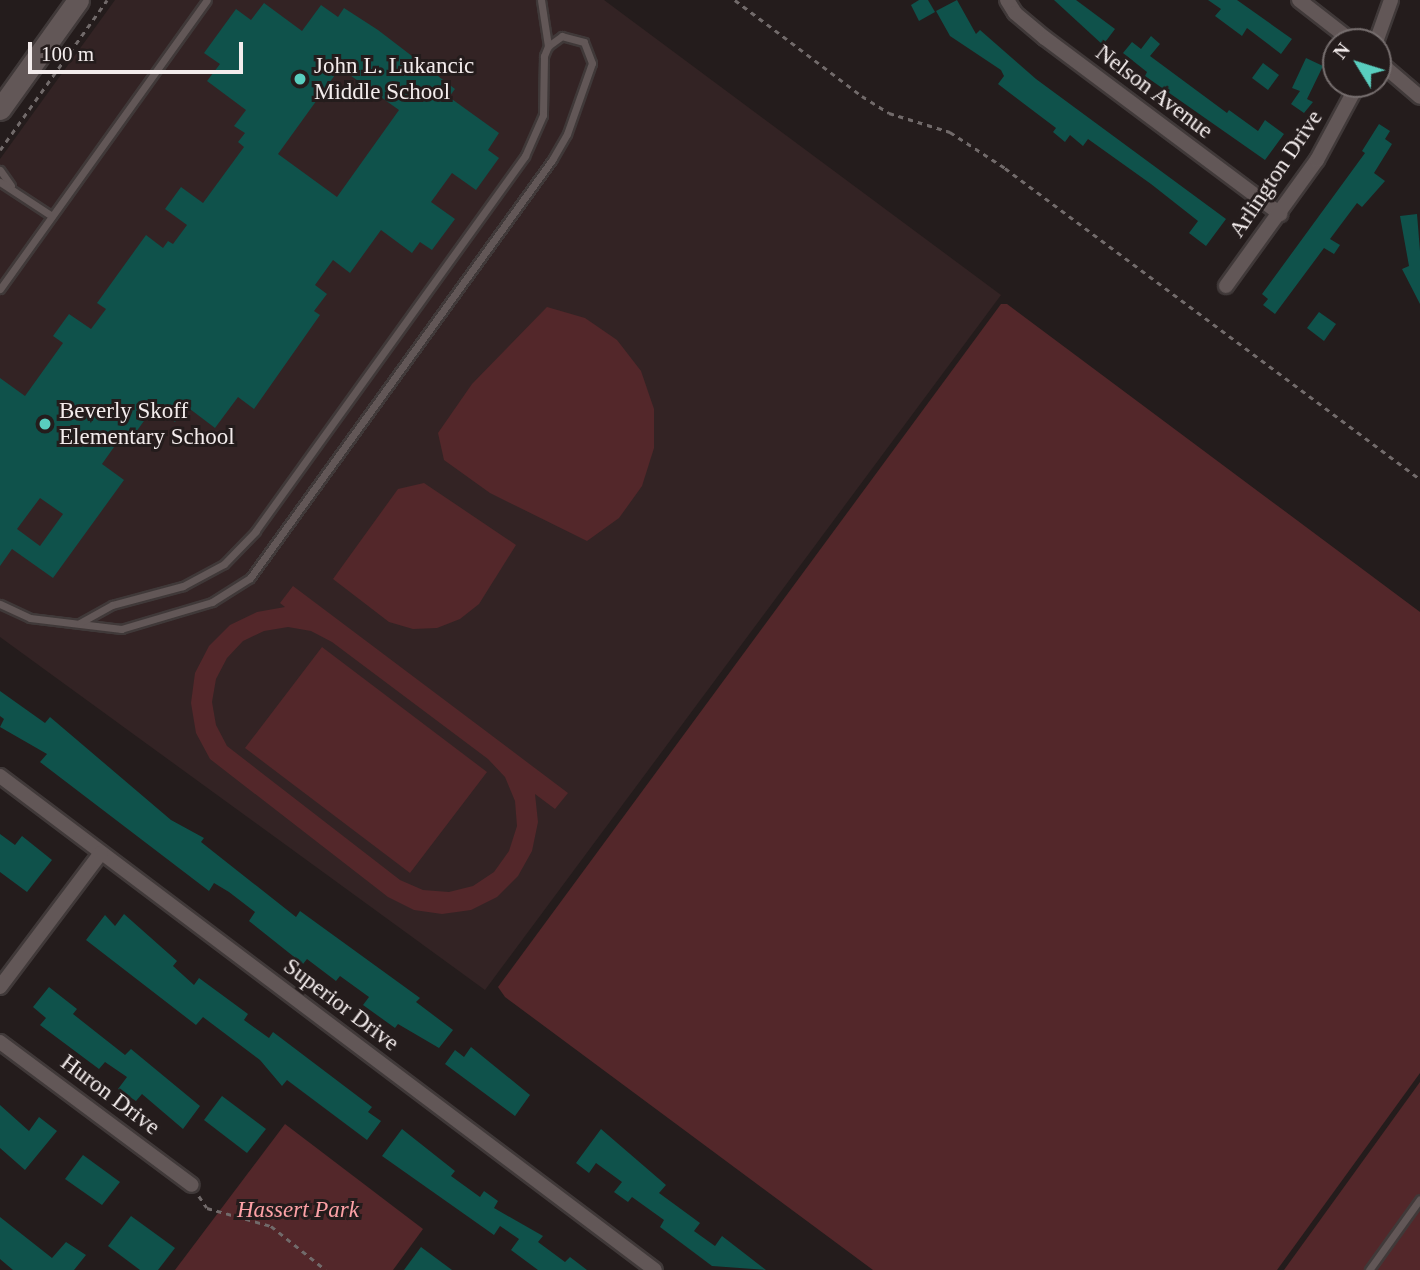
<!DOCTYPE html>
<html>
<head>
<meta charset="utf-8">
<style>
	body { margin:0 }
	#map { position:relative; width:1420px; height:1270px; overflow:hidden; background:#241c1c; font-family:"Times New Roman",serif }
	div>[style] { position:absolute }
	.built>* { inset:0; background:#332324 }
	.green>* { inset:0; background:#53272a }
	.building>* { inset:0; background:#0f524b }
	.path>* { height:2.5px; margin-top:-1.25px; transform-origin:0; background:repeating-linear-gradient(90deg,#716a6a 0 5px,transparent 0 10px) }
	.roads { filter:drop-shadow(2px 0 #403939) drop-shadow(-2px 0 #403939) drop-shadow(0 2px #403939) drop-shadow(0 -2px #403939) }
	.lane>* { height:7px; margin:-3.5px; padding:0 3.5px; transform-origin:3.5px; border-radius:3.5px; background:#625757 }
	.street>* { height:14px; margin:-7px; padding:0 7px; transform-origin:7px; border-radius:7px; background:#625757 }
	.secondary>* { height:21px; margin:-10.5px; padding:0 10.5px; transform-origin:10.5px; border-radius:10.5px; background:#625757 }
	.dots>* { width:19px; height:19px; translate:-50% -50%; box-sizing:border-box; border:4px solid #241c1c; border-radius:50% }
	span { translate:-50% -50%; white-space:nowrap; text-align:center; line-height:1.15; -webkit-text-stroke:6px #241c1c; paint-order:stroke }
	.poi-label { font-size:23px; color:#f3ecec }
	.left { translate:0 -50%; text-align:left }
	.street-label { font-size:23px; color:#f3ecec }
	.park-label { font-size:23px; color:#fda1a6; font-style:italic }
	.north { position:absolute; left:1322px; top:28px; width:70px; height:70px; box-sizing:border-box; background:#241c1c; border:2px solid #776f6f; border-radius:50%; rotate:308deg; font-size:19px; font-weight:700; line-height:28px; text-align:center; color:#f3ecec }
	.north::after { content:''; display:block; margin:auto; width:24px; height:32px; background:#59cebf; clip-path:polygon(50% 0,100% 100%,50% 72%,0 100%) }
	.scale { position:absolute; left:28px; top:42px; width:215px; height:32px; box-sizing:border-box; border:4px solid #f3ecec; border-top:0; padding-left:9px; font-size:21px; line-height:24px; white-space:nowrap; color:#f3ecec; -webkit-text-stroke:5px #241c1c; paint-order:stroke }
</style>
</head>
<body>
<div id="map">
	<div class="built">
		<div style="clip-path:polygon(115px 0,604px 0,1001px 295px,485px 990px,0 637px,0 159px)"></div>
	</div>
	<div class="green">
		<div style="clip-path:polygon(1001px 304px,1007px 304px,1420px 612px,1420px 1073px,1277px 1270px,873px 1270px,505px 997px,498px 987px)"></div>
		<div style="clip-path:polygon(547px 307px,585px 318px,617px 340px,641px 371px,654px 409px,654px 448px,642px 486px,619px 518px,587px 541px,490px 493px,444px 460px,438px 433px,472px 384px)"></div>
		<div style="clip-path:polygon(424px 483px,516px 545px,479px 604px,460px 619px,437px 628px,413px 629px,389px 622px,333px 579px,398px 489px)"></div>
		<div style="clip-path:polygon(evenodd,293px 586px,568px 793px,555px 809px,535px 794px,538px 822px,532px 851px,518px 876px,497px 897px,471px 910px,442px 914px,414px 910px,388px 897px,210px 759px,196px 733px,191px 703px,195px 673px,209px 646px,230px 625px,257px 612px,285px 607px,280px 603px,293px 586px,288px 627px,311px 631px,332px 642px,488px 759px,505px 777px,515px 801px,517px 826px,509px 851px,494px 872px,473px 886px,449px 892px,423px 890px,400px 880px,227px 746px,216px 725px,212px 702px,216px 679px,227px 658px,243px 641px,264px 631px,288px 627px)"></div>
		<div style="clip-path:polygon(322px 647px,487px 772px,410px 873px,245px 748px)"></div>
		<div style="clip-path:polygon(1420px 1082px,1420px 1270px,1284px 1270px)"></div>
		<div style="clip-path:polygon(285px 1124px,423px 1229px,393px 1270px,175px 1270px)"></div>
	</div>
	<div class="building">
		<div style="clip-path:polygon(919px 0,928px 0,935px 12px,919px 21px,911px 5px)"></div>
		<div style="clip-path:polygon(957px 0,976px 34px,980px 30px,1036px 79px,1226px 219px,1206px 246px,1189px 233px,1198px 221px,1151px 184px,1088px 139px,1083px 146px,1070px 135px,1065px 142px,1053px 132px,1056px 128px,998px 84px,1004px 76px,1001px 70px,950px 36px,936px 11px)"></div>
		<div style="clip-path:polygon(1054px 0,1076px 0,1115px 29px,1103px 45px)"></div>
		<div style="clip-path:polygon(1208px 0,1237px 0,1292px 39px,1281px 54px,1247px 28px,1242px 36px,1215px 16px,1221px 9px)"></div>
		<div style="clip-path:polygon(evenodd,264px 3px,302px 31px,321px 5px,338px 17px,344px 8px,378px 30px,455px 89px,449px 97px,499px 133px,488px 150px,499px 158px,476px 190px,452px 173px,431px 202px,455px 219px,432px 250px,420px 242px,412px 253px,381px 230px,350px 273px,333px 260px,315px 285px,327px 294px,314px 311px,320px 315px,254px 409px,238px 397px,215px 428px,186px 406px,175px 422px,154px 407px,131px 439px,124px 433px,102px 464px,124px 480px,53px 578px,12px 549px,0 566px,0 378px,25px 396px,63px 343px,53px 336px,69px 314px,91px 329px,106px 309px,97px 303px,146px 235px,163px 248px,168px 241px,173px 244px,187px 225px,165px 209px,181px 187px,203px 203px,244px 147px,238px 142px,245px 133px,234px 126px,246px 110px,207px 81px,220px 64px,204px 53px,236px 9px,251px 20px,264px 3px,340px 68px,399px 110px,337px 197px,278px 154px,340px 68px,264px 3px,40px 498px,63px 514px,40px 546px,17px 529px,40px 498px)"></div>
		<div style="clip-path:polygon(1151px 36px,1160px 44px,1150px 56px,1227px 113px,1229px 110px,1258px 131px,1265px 120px,1284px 134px,1265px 160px,1145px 76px,1147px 72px,1123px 53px,1132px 42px,1141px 49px)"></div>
		<div style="clip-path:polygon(1306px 58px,1323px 66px,1307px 99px,1313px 102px,1304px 113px,1291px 104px,1300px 91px,1292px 88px)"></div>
		<div style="clip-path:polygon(1263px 63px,1279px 75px,1268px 90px,1252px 78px)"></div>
		<div style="clip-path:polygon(1379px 124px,1390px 131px,1385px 139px,1392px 144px,1374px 173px,1385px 181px,1362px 207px,1357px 203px,1330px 239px,1340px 245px,1334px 254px,1324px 248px,1275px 314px,1263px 305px,1268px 299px,1262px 294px,1365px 153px,1362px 151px)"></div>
		<div style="clip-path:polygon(1417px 214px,1420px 251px,1420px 304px,1402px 269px,1409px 266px,1400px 216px)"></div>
		<div style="clip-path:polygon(1319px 312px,1336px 324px,1324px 341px,1307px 328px)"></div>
		<div style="clip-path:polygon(0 691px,45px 723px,50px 717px,171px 820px,204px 838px,201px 842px,296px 917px,300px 911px,420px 998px,416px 1002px,453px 1030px,439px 1048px,398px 1024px,395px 1028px,363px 1005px,369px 997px,340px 976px,336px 981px,307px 959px,303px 964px,249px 921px,255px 912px,229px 892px,214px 883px,209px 891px,40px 762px,47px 754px,0 727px,4px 719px,0 716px)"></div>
		<div style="clip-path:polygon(0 834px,15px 845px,22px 836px,52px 860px,27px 892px,0 872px)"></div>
		<div style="clip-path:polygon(124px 914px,177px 961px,173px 966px,194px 985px,199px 978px,248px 1014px,244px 1020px,269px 1038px,273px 1032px,372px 1107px,368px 1112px,381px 1121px,367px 1140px,287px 1080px,282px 1086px,260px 1060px,203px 1017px,196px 1025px,86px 940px,105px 915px,115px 926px)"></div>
		<div style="clip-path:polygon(49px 987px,77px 1009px,73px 1014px,125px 1055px,131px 1049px,200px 1106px,183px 1129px,142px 1094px,136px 1101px,118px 1089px,127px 1077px,105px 1062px,99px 1069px,40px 1025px,46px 1018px,33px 1007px)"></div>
		<div style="clip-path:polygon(471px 1047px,530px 1095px,515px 1116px,445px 1064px,455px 1050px,464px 1057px)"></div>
		<div style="clip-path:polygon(222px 1096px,266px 1129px,247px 1153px,204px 1120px)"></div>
		<div style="clip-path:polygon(0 1105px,29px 1131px,39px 1117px,57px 1131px,25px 1170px,0 1148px)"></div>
		<div style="clip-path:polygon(402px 1129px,455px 1171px,451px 1176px,480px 1197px,484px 1191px,498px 1201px,494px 1208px,543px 1236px,538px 1242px,565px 1262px,570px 1257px,587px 1270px,538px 1270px,511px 1250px,519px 1239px,500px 1226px,494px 1235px,382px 1156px)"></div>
		<div style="clip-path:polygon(601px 1129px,666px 1185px,659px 1193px,700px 1223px,694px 1231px,715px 1246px,722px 1236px,766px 1270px,712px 1266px,660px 1227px,664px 1220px,632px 1197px,628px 1202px,614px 1192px,622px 1182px,596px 1163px,589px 1173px,576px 1163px)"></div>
		<div style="clip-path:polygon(83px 1155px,120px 1182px,102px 1205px,65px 1179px)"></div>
		<div style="clip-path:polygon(131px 1216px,175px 1248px,158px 1270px,140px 1270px,108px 1246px)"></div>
		<div style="clip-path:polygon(0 1217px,52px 1258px,66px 1242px,86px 1255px,74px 1270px,13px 1270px,0 1259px)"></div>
		<div style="clip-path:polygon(421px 1247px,452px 1270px,404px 1270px)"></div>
	</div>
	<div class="path">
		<div style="left:735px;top:0;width:159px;rotate:37.1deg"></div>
		<div style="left:862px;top:96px;width:32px;rotate:32deg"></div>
		<div style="left:889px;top:113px;width:64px;rotate:17.3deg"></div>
		<div style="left:950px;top:132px;width:66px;rotate:33.2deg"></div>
		<div style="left:1005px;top:168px;width:519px;rotate:36.85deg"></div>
		<div style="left:0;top:150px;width:184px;rotate:-54.5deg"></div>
		<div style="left:199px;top:1196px;width:14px;rotate:56deg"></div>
		<div style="left:207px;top:1208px;width:66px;rotate:15.7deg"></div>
		<div style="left:271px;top:1226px;width:70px;rotate:38.7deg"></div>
	</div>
	<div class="roads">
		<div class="lane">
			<div style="left:541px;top:0;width:47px;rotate:81.3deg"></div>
			<div style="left:0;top:170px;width:19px;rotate:55deg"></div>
			<div style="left:0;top:182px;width:62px;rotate:33.2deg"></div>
			<div style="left:0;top:289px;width:355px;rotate:-54.4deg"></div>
			<div style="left:0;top:604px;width:33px;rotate:25deg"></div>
			<div style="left:30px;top:618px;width:92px;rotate:6.9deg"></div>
			<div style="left:121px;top:629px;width:95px;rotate:-16.5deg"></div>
			<div style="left:212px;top:602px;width:45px;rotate:-32.3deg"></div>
			<div style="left:250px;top:578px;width:516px;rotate:-54.15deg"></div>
			<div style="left:552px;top:160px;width:30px;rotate:-60deg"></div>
			<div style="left:567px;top:134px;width:75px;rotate:-70.6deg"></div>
			<div style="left:592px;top:63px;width:22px;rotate:-111deg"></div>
			<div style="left:584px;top:42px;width:23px;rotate:-165deg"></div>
			<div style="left:562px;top:36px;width:17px;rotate:144deg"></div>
			<div style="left:548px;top:46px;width:11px;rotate:112deg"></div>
			<div style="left:544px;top:56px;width:59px;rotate:91deg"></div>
			<div style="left:543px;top:115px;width:45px;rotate:113.7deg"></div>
			<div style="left:525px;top:156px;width:462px;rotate:125.7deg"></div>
			<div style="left:256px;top:531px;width:46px;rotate:134.1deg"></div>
			<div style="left:224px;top:564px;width:47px;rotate:151.8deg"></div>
			<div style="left:183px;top:586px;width:73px;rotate:165deg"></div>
			<div style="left:112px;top:605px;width:37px;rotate:151deg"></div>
			<div style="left:1369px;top:1270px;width:87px;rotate:-54.3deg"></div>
		</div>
		<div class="street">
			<div style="left:1007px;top:0;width:15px;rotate:58deg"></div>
			<div style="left:1015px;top:13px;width:39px;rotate:40deg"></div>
			<div style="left:1045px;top:38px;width:294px;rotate:36.8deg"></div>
			<div style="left:1299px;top:0;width:68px;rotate:37.9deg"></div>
			<div style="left:1376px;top:42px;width:45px;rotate:-70.3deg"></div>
			<div style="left:1378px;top:61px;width:55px;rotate:40.6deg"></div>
			<div style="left:1226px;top:286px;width:155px;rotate:-54.2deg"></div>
			<div style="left:1317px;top:160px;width:86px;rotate:-61.7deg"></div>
			<div style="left:0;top:776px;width:820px;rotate:37.02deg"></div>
			<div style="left:0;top:987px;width:168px;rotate:-53deg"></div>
			<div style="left:0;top:1042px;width:239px;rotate:36.7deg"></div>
		</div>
		<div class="secondary">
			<div style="left:0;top:109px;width:134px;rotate:-54.4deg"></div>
		</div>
	</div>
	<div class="dots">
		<div style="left:300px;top:79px;background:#59cebf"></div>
		<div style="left:45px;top:424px;background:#59cebf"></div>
	</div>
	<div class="poi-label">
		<span class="left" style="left:314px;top:79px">John L. Lukancic<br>Middle School</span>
		<span class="left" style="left:59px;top:424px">Beverly Skoff<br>Elementary School</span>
	</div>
	<div class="street-label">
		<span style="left:1154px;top:92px;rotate:37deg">Nelson Avenue</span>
		<span style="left:1276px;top:174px;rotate:-56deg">Arlington Drive</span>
		<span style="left:341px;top:1005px;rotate:37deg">Superior Drive</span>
		<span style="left:110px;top:1095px;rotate:37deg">Huron Drive</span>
	</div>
	<div class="park-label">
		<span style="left:298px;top:1210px">Hassert Park</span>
	</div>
	<div class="north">N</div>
	<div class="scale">100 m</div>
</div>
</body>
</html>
